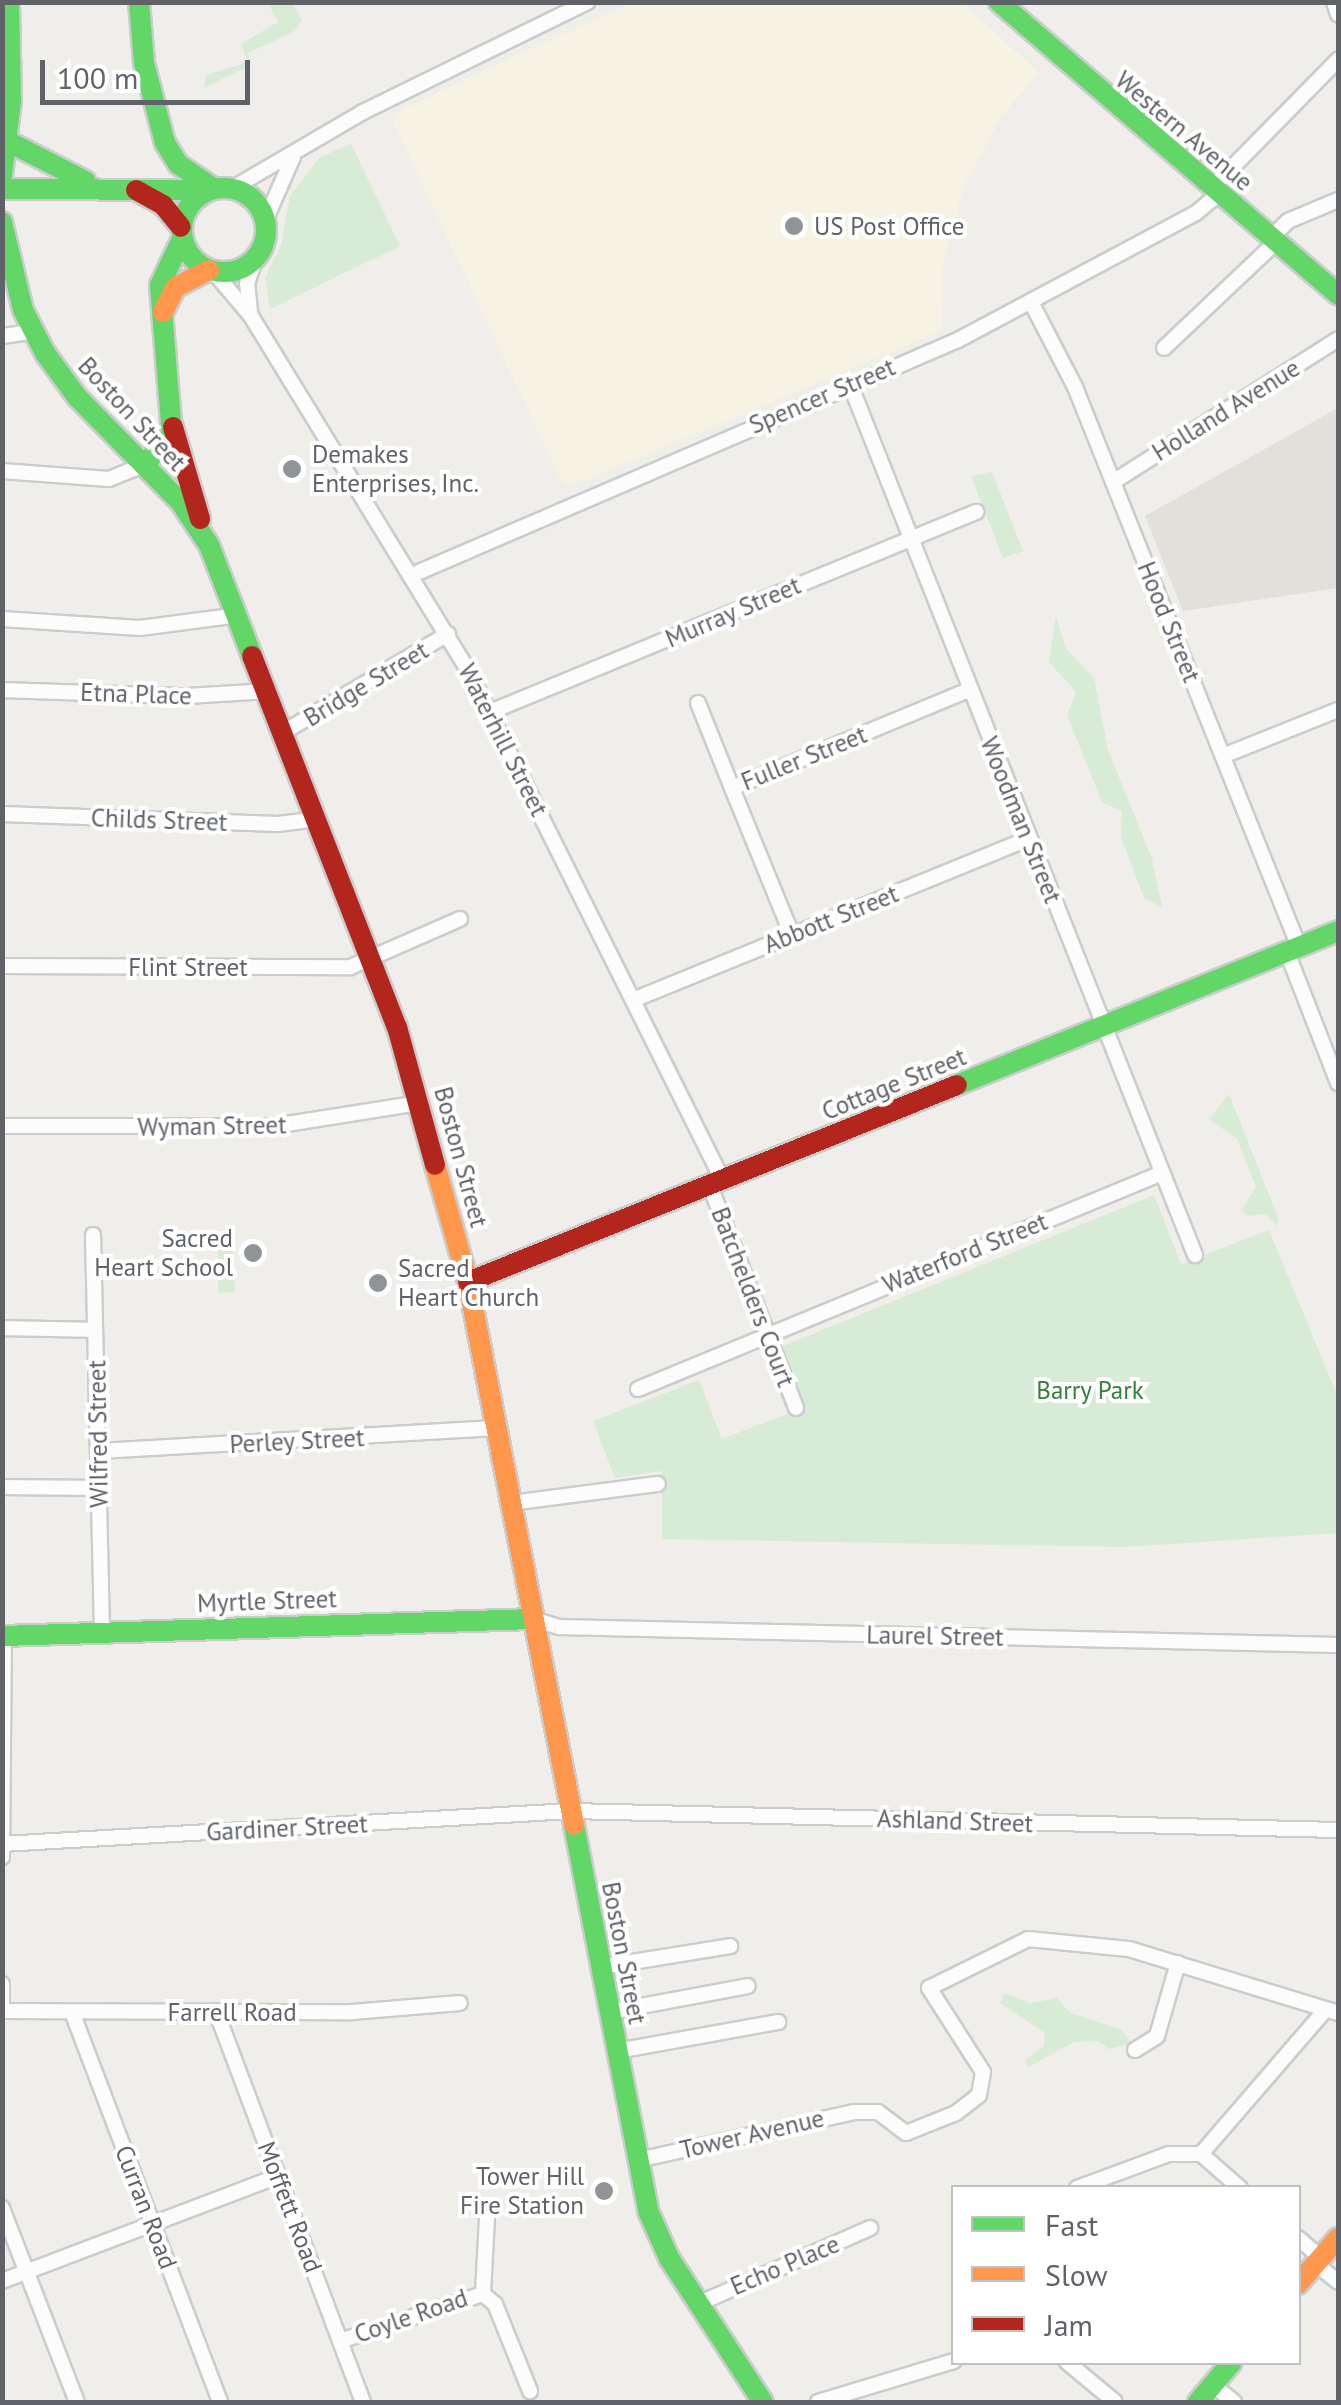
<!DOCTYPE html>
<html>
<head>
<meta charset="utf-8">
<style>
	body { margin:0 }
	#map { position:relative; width:1341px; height:2405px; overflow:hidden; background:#efeeea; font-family:"PT Sans",sans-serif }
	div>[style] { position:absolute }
	.commercial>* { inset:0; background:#f7f3e4 }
	.education>* { inset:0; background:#e2e0da }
	.green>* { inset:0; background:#d8ebd6 }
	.roads { filter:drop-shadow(2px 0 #cbcccc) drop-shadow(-2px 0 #cbcccc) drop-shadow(0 2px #cbcccc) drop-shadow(0 -2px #cbcccc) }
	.street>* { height:14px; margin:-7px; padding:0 7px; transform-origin:7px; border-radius:7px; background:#fdfcfc }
	.fast>* { height:20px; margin:-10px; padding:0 10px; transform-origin:10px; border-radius:10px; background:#63d668 }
	.fast>.ring { margin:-10px; padding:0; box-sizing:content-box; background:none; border:20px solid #63d668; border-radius:50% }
	.slow>* { height:20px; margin:-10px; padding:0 10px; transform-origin:10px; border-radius:10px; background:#ff974d }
	.jam>* { height:20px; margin:-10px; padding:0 10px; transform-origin:10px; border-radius:10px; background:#b3261e }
	.dots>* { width:28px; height:28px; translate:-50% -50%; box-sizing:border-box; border:5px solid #fff; border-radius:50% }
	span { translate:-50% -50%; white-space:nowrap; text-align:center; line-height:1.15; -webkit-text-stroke:8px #fff; paint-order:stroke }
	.street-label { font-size:25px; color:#5f6368 }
	.poi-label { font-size:25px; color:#5f6368 }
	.left { translate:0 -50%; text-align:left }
	.right { translate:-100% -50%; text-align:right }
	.park-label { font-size:25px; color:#348238 }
	.frame { position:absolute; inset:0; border:5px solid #5f6368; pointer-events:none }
	.legend { position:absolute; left:951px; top:2185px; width:350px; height:180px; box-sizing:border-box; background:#fff; border:2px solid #bfc1c3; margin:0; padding:12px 18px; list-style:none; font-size:30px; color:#5f6368 }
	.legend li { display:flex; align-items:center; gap:20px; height:50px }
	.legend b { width:50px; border:2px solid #bfc1c3 }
	.scale { position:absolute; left:40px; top:60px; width:210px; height:45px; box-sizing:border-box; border:5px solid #5f6368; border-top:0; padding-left:12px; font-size:30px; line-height:35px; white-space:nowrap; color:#5f6368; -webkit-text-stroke:8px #fff; paint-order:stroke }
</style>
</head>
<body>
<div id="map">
	<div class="commercial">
		<div style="clip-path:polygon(631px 2px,963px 3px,1039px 73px,1003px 114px,963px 188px,943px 266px,941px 331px,572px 486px,562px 482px,393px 121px,397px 112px)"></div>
	</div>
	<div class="education">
		<div style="clip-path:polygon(1338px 408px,1338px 588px,1183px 611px,1145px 516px)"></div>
	</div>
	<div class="green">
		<div style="clip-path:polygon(268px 3px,293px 3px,302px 20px,295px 31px,248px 53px,251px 65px,204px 88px,206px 75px,248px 62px,241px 44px,278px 22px)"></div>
		<div style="clip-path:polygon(351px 144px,400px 246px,270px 309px,265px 278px,281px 245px,290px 196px,320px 157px)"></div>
		<div style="clip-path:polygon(992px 472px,1023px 551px,1003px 558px,971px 476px)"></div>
		<div style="clip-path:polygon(1056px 616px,1066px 649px,1094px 678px,1108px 750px,1152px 859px,1162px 907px,1144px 898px,1121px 837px,1122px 811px,1102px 802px,1067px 715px,1076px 692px,1049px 662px)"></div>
		<div style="clip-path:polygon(1229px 1094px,1279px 1220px,1276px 1226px,1266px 1214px,1248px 1216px,1241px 1210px,1256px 1187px,1237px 1139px,1209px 1119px)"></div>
		<div style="clip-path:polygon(1154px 1195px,1181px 1264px,1269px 1230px,1338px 1397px,1338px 1533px,1125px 1547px,662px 1539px,662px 1471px,615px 1478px,593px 1421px,699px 1380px,722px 1439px,800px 1409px,778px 1348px)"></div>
		<div style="clip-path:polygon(232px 1239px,235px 1292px,218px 1293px,218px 1240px)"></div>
		<div style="clip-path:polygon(1005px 1993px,1030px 2003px,1057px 1998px,1069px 2012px,1122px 2030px,1131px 2043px,1109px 2049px,1097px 2041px,1074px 2042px,1028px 2067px,1025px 2060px,1044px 2046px,1045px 2033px,1000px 2003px)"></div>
	</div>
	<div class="roads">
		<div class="street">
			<div style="left:1334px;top:2px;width:13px;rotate:72deg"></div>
			<div style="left:233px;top:188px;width:151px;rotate:-30.3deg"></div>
			<div style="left:363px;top:112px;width:250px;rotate:-26.1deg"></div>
			<div style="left:1212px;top:188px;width:180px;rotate:-45.5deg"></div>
			<div style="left:265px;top:221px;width:70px;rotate:-66.4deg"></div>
			<div style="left:1271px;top:238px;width:24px;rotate:-45deg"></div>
			<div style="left:1288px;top:221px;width:54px;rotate:-22.8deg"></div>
			<div style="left:213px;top:271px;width:59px;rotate:49.8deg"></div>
			<div style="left:251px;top:316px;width:417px;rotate:58.5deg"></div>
			<div style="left:469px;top:672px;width:569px;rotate:63.48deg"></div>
			<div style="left:1031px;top:302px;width:96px;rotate:62.6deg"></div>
			<div style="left:1075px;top:387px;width:603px;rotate:68.2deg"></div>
			<div style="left:250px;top:311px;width:27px;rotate:-96deg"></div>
			<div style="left:247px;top:284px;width:28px;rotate:-72deg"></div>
			<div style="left:2px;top:336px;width:30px;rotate:-8deg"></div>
			<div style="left:1164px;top:348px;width:154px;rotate:-43.4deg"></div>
			<div style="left:850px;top:384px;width:937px;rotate:68.39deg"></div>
			<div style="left:2px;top:471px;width:107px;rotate:4.3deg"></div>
			<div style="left:109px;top:479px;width:38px;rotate:-22deg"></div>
			<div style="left:1113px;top:482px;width:267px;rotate:-32.4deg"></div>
			<div style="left:412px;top:575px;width:594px;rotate:-23.29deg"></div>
			<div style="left:958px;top:340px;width:270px;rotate:-28.1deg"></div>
			<div style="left:1196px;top:213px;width:30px;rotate:-40deg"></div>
			<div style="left:2px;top:619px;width:138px;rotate:3.7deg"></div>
			<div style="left:140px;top:628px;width:100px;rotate:-7.5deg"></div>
			<div style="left:2px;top:690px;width:185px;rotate:1.9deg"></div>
			<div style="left:187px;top:696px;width:82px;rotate:-3.5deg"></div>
			<div style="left:698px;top:703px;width:92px;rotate:68.2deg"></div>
			<div style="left:490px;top:712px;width:526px;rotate:-22.37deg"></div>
			<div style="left:284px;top:732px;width:191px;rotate:-30.9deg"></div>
			<div style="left:1223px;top:756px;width:124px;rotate:-21.8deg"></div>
			<div style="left:2px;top:814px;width:276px;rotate:2.1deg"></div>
			<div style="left:278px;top:824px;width:38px;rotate:-7deg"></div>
			<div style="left:792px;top:935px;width:159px;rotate:-112.2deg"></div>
			<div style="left:732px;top:788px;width:256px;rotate:-22.5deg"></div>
			<div style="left:1287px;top:952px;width:141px;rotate:68.7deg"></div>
			<div style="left:2px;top:966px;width:348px;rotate:0.2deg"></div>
			<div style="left:350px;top:967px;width:120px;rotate:-23.6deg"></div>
			<div style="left:633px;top:1000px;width:427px;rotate:-22.2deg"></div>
			<div style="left:2px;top:1126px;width:272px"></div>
			<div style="left:274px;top:1126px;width:148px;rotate:-9deg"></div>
			<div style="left:710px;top:1186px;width:238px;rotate:68.8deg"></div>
			<div style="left:93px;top:1235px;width:398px;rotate:88.7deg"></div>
			<div style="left:2px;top:1328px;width:93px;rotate:1.2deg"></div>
			<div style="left:638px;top:1389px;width:567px;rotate:-22.4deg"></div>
			<div style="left:98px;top:1451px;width:400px;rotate:-3.3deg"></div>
			<div style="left:2px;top:1487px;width:97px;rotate:0.6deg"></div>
			<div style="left:511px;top:1503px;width:148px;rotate:-7.4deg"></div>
			<div style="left:533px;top:1619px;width:28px;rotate:17deg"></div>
			<div style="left:560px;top:1627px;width:778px;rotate:1.33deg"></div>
			<div style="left:2px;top:1844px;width:570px;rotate:-3.32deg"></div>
			<div style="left:571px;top:1811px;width:767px;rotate:1.42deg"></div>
			<div style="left:2px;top:1857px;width:221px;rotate:-89.5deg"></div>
			<div style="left:601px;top:1967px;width:131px;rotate:-9.2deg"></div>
			<div style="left:2px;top:1984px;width:24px;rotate:90deg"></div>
			<div style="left:2px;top:2011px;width:350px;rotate:0.2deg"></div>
			<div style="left:352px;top:2012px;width:108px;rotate:-4.8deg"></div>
			<div style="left:216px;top:2011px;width:418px;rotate:69.4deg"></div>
			<div style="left:72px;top:2012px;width:417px;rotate:69.2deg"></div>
			<div style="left:609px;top:2012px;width:141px;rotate:-10.6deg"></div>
			<div style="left:1135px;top:2050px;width:26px;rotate:-32deg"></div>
			<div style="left:1157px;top:2036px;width:76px;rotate:-74deg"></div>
			<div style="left:617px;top:2051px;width:164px;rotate:-10.2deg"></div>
			<div style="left:1201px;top:2154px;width:191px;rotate:-49.2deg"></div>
			<div style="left:1201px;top:2154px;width:52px;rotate:41.1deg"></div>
			<div style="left:638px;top:2160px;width:221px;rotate:-12.5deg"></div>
			<div style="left:854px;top:2112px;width:24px"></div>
			<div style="left:878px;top:2112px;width:35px;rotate:37deg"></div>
			<div style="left:906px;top:2133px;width:54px;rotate:-21.8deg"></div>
			<div style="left:956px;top:2113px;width:29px;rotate:-38deg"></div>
			<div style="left:979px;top:2095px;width:23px;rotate:-80deg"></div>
			<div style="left:983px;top:2072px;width:100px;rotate:-122.7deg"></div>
			<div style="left:929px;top:1988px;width:110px;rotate:-26.3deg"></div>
			<div style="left:1028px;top:1939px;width:101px;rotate:5.7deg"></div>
			<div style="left:1129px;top:1949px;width:219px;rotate:17deg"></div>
			<div style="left:1077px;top:2188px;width:98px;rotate:-20.3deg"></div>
			<div style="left:1169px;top:2154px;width:32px"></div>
			<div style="left:2px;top:2208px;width:208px;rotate:68.9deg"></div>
			<div style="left:1298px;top:2238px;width:30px;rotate:41deg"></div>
			<div style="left:1316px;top:2264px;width:28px;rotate:39deg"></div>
			<div style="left:2px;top:2281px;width:295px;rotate:-20.8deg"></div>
			<div style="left:483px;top:2294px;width:16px;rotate:40deg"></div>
			<div style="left:495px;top:2304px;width:94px;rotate:68.1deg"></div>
			<div style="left:483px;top:2294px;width:77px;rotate:-87deg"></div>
			<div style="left:700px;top:2303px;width:186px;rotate:-23.8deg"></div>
			<div style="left:340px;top:2341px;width:151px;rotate:-18.2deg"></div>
			<div style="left:1067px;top:2362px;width:62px;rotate:39.8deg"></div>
			<div style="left:1213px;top:2385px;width:27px;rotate:39deg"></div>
			<div style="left:818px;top:2402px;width:142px;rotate:-16.8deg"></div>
		</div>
		<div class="fast">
			<div style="left:139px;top:2px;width:61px;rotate:85.3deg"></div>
			<div style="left:144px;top:63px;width:83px;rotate:75.3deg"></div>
			<div style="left:165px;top:143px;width:25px;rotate:58deg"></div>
			<div style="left:178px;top:164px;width:42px;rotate:34.4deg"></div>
			<div style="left:999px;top:2px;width:448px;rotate:40.8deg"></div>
			<div style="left:7px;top:141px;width:88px;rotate:27.1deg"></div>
			<div style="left:2px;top:175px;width:75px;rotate:-83.1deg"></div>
			<div style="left:11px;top:101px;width:99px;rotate:-91.2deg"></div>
			<div class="ring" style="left:182px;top:188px;width:64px;height:64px"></div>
			<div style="left:2px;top:189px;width:205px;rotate:0.3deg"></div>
			<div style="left:2px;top:222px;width:90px;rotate:76.6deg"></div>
			<div style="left:23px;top:310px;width:48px;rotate:62.9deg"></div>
			<div style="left:45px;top:353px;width:54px;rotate:54deg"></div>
			<div style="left:77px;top:397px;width:148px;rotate:45.5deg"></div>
			<div style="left:181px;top:503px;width:50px;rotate:56.3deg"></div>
			<div style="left:209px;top:545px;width:119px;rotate:68.8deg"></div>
			<div style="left:144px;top:465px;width:41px;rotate:-47deg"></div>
			<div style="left:172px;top:435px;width:150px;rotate:-94.6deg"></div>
			<div style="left:160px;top:285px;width:51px;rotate:-64.4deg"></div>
			<div style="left:957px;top:1085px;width:411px;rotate:-22deg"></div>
			<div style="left:2px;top:1636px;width:531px;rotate:-1.83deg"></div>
			<div style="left:574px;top:1825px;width:395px;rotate:79.1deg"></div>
			<div style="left:649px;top:2213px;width:49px;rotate:66deg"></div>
			<div style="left:669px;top:2258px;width:172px;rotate:56.9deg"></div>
			<div style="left:1198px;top:2402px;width:52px;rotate:-49.6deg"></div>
		</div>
		<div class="slow">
			<div style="left:163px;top:312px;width:28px;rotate:-63deg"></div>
			<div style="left:176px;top:287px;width:37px;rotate:-27deg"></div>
			<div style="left:435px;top:1165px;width:122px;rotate:74.2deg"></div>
			<div style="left:468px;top:1282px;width:553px;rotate:78.95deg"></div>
			<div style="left:1298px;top:2284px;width:61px;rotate:-49deg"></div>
		</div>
		<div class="jam">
			<div style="left:136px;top:190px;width:31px;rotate:29deg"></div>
			<div style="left:163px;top:205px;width:28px;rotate:51deg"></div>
			<div style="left:173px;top:427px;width:96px;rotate:73.6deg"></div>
			<div style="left:252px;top:656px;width:398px;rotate:68.7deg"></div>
			<div style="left:397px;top:1027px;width:143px;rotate:74.6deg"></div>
			<div style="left:468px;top:1282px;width:527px;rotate:-21.94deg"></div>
		</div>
	</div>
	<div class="dots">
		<div style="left:794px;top:226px;background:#919496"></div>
		<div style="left:292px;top:469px;background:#919496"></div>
		<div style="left:253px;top:1253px;background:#919496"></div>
		<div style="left:378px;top:1283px;background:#919496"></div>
		<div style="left:604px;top:2191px;background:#919496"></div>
	</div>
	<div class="street-label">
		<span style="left:1184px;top:131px;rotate:40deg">Western Avenue</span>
		<span style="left:822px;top:396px;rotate:-23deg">Spencer Street</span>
		<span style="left:1226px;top:410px;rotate:-32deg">Holland Avenue</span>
		<span style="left:132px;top:414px;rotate:47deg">Boston Street</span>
		<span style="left:733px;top:612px;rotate:-23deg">Murray Street</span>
		<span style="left:1169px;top:622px;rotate:68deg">Hood Street</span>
		<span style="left:366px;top:684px;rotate:-31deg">Bridge Street</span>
		<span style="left:136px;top:694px;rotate:2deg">Etna Place</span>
		<span style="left:503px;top:740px;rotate:63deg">Waterhill Street</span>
		<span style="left:804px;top:758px;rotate:-22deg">Fuller Street</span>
		<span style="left:159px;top:820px;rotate:2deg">Childs Street</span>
		<span style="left:1021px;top:820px;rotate:68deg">Woodman Street</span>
		<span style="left:831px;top:919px;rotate:-22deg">Abbott Street</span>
		<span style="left:188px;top:967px">Flint Street</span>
		<span style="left:894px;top:1084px;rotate:-22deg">Cottage Street</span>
		<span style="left:212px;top:1126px;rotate:-1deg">Wyman Street</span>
		<span style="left:461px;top:1157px;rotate:75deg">Boston Street</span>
		<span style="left:965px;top:1253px;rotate:-22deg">Waterford Street</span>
		<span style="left:753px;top:1297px;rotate:69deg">Batchelders Court</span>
		<span style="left:98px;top:1434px;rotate:-91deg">Wilfred Street</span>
		<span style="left:297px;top:1441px;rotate:-3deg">Perley Street</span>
		<span style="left:267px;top:1601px;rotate:-2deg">Myrtle Street</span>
		<span style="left:935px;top:1636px;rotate:1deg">Laurel Street</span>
		<span style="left:955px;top:1821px;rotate:2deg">Ashland Street</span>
		<span style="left:287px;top:1828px;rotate:-3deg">Gardiner Street</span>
		<span style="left:624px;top:1953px;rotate:79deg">Boston Street</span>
		<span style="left:232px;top:2012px">Farrell Road</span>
		<span style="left:752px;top:2134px;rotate:-13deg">Tower Avenue</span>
		<span style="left:146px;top:2207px;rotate:69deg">Curran Road</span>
		<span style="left:290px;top:2207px;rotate:69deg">Moffett Road</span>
		<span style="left:785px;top:2265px;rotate:-23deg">Echo Place</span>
		<span style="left:411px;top:2316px;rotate:-19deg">Coyle Road</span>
	</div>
	<div class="poi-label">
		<span class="left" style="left:814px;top:226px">US Post Office</span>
		<span class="left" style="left:312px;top:469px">Demakes<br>Enterprises, Inc.</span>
		<span class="right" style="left:233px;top:1253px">Sacred<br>Heart School</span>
		<span class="left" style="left:398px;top:1283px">Sacred<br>Heart Church</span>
		<span class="right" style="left:584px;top:2191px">Tower Hill<br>Fire Station</span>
	</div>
	<div class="park-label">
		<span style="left:1090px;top:1390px">Barry Park</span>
	</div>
	<div class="frame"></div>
	<ul class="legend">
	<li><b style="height:12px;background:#63d668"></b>Fast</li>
	<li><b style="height:12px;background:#ff974d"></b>Slow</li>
	<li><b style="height:12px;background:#b3261e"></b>Jam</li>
	</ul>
	<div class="scale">100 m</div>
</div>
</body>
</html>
